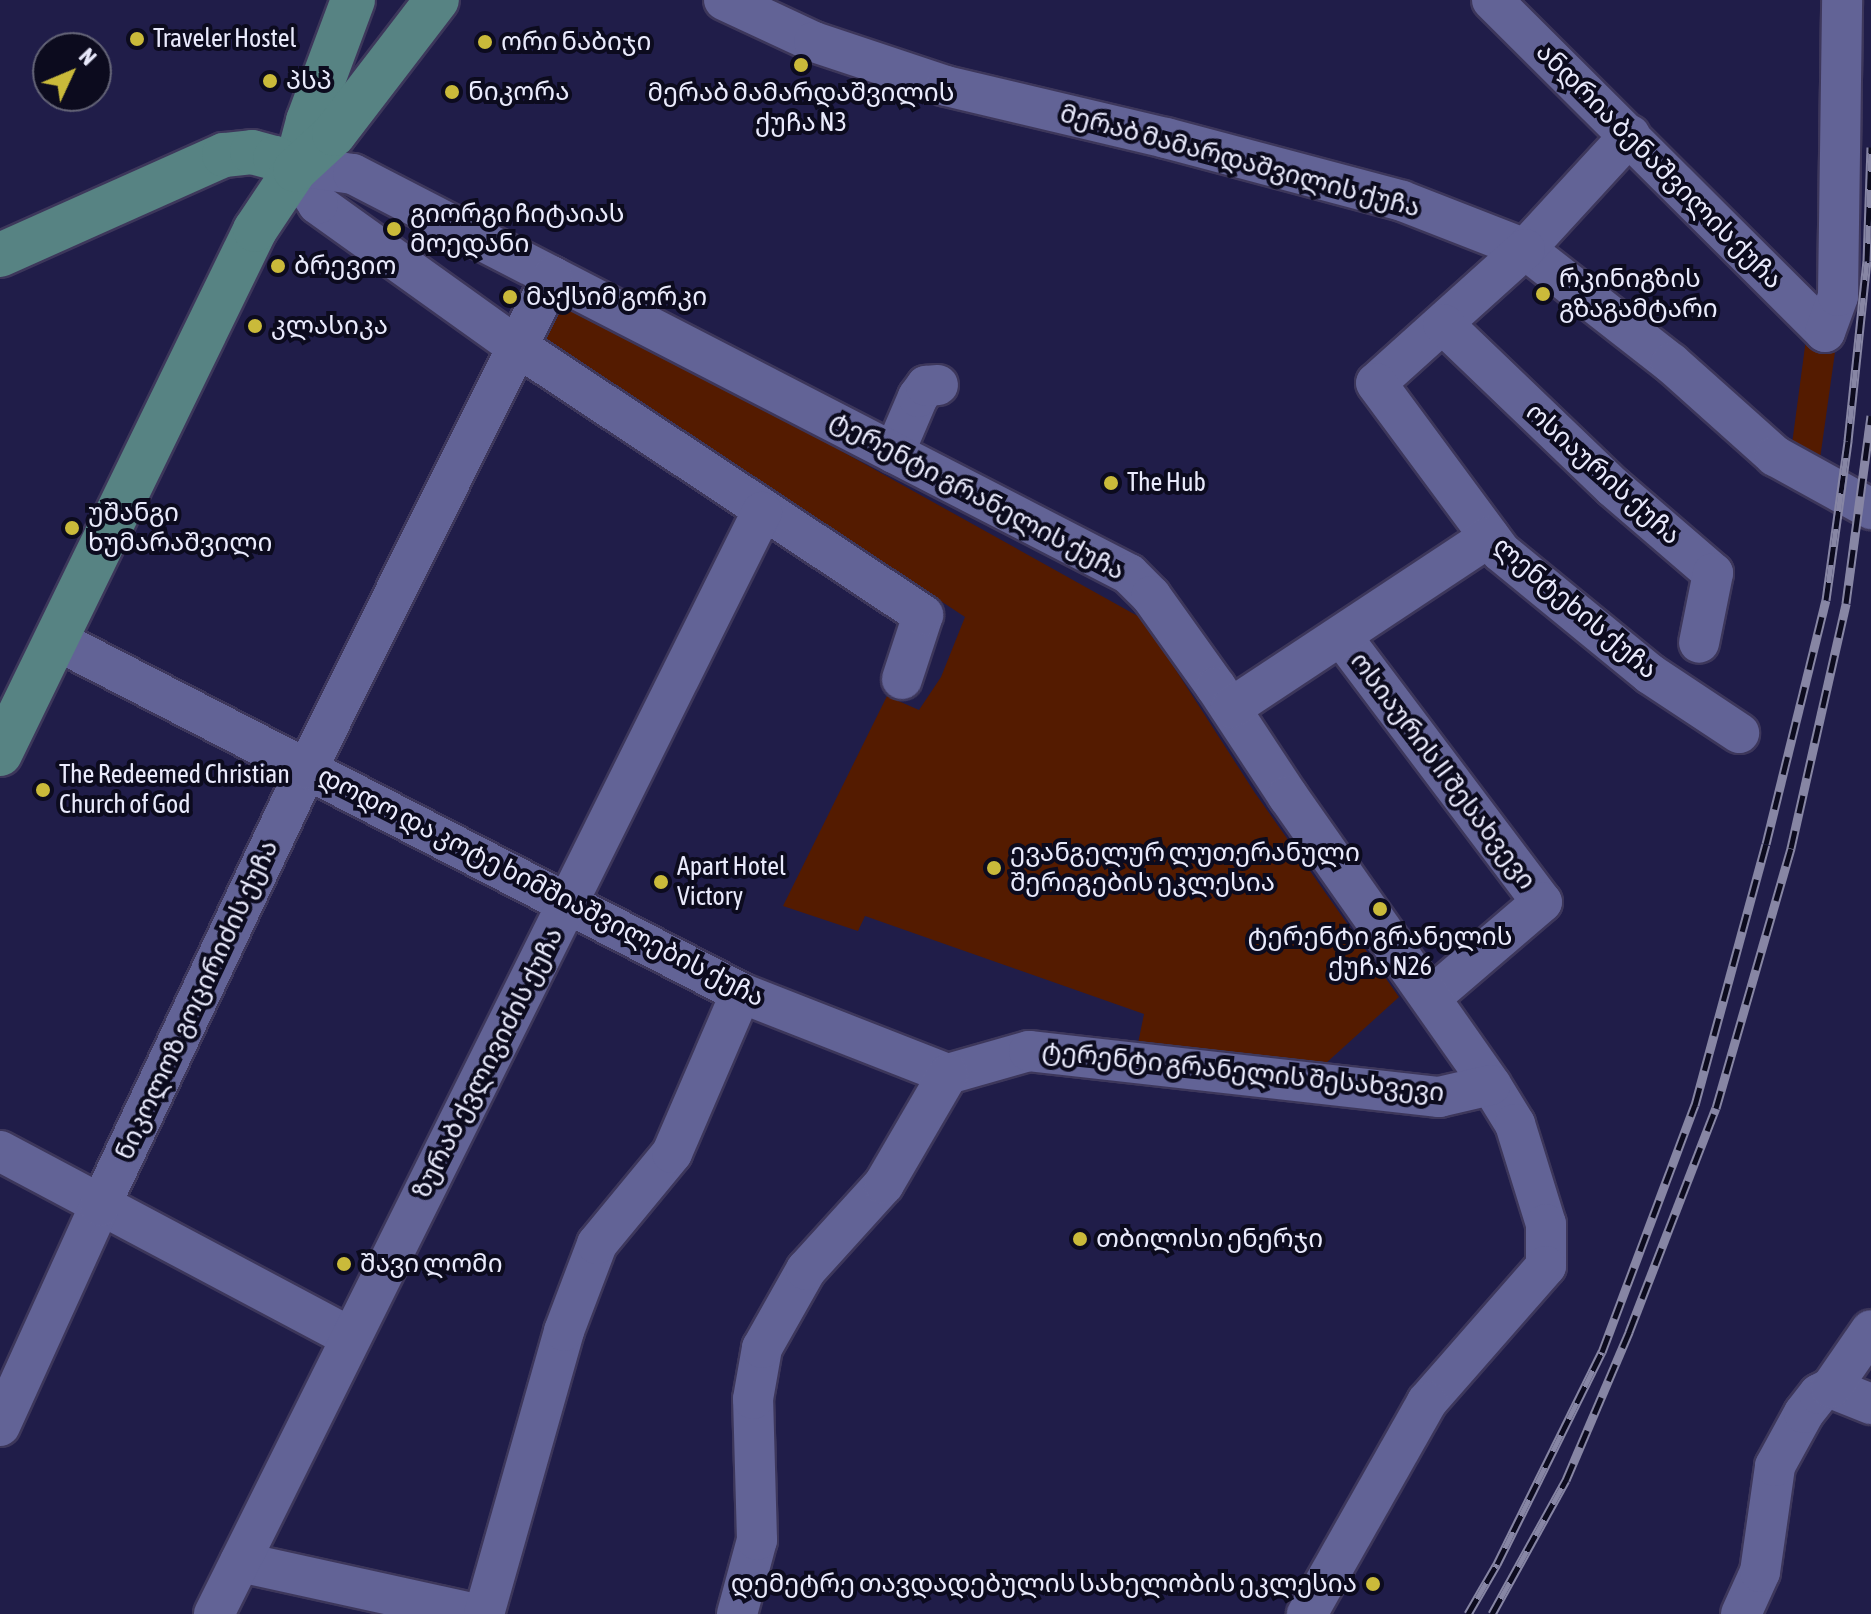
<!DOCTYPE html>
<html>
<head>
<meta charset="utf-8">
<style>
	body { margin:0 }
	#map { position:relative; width:1871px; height:1614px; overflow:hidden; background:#201d49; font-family:"Asap Condensed","Noto Sans Georgian",sans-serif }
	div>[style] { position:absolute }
	.green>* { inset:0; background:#541b00 }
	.roads { filter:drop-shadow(2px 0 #3d375b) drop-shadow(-2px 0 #3d375b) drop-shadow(0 2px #3d375b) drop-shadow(0 -2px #3d375b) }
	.minor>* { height:40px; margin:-20px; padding:0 20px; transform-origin:20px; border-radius:20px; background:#626396 }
	.major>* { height:44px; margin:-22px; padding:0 22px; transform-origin:22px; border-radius:22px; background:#578383 }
	.rail>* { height:9px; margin-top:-4.5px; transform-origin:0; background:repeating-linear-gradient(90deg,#0c0b1e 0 18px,#8786a4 0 36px); box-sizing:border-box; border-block:2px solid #8786a4 }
	.dots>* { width:22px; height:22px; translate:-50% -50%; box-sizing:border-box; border:4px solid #0c0b1e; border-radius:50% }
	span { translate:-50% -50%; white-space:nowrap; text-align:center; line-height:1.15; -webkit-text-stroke:8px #0c0b1e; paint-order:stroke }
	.poi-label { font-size:26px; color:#e9eafc }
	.left { translate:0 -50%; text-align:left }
	.right { translate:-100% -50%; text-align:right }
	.street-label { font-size:26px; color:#e9eafc }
	.north { position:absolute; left:32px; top:32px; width:80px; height:80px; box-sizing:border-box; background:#0c0b1e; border:2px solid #646477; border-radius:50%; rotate:46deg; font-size:22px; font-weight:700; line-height:32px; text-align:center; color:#e9eafc }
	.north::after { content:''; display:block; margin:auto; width:28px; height:36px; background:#caba3a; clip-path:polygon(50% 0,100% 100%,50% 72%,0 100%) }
</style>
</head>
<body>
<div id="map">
	<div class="green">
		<div style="clip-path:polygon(565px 297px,1143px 619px,1255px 793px,1399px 997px,1314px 1074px,1135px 1058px,1144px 1014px,865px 916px,858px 931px,783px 906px,887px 696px,919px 710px,941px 677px,965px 617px,543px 338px)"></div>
		<div style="clip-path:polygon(1808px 324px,1835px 352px,1819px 466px,1792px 444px)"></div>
	</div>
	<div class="roads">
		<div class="minor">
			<div style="left:724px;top:0;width:99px;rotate:25deg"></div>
			<div style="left:814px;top:42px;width:139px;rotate:18.4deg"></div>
			<div style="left:946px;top:86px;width:226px;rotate:13.3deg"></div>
			<div style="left:1166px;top:138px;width:244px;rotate:14.9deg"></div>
			<div style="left:1402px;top:201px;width:132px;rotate:21.3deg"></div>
			<div style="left:1525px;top:249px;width:185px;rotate:38deg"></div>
			<div style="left:1671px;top:363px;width:140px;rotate:41.8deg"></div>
			<div style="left:1775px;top:456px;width:110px;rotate:28.9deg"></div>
			<div style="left:1492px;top:0;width:470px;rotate:44.9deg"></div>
			<div style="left:1825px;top:332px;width:38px;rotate:-70deg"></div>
			<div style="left:1838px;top:296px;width:296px;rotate:-89.2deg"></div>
			<div style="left:1630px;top:135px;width:155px;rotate:132.6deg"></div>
			<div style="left:1525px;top:249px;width:200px;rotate:138deg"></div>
			<div style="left:1376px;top:383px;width:210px;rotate:53.5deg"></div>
			<div style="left:1501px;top:552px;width:193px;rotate:39.3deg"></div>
			<div style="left:1650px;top:674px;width:107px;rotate:33.5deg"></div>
			<div style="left:1443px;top:324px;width:236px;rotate:43.8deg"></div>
			<div style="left:1613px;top:487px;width:132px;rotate:40.7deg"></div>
			<div style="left:1713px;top:573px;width:71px;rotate:101.3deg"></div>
			<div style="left:894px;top:453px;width:61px;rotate:-66.8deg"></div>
			<div style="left:918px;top:397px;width:14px;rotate:-54deg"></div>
			<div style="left:926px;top:386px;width:12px;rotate:-5deg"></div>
			<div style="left:1342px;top:637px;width:332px;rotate:53deg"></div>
			<div style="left:1542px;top:902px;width:146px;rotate:139.4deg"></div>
			<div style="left:56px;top:640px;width:771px;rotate:27.26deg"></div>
			<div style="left:741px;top:993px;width:222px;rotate:21.4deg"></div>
			<div style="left:902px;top:679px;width:67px;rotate:-71.8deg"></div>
			<div style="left:923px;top:615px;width:488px;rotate:-146.5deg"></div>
			<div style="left:516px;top:346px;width:244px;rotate:-144.4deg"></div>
			<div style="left:318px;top:204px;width:41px;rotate:-124.1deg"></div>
			<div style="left:295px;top:170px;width:17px;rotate:-7deg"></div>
			<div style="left:312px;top:168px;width:41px;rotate:8.3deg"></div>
			<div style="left:353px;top:174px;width:873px;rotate:27.27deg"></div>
			<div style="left:1129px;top:574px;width:31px;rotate:45deg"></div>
			<div style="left:1151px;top:596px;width:112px;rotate:54.5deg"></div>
			<div style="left:1216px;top:687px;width:131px;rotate:56.6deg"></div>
			<div style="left:1288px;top:796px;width:353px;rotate:54.9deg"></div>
			<div style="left:1491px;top:1085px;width:46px;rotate:58.4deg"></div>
			<div style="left:1515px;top:1124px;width:105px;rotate:72.8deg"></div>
			<div style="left:1546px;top:1224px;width:42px;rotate:90deg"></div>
			<div style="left:1546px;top:1266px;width:181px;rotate:131.2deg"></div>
			<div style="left:1427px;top:1402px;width:244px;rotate:119.5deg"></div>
			<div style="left:1231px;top:708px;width:310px;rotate:-33.5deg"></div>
			<div style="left:948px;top:1074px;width:84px;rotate:-15.9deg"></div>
			<div style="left:1029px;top:1051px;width:413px;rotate:6.4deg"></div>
			<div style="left:1439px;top:1097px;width:53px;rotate:-13deg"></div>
			<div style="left:0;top:1151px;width:396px;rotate:28deg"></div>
			<div style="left:1831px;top:1388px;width:43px;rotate:21.8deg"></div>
			<div style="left:0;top:1426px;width:242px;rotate:-65.6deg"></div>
			<div style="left:100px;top:1206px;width:484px;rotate:-64.7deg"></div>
			<div style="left:307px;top:769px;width:550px;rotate:-63.53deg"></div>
			<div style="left:240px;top:1562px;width:243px;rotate:12.4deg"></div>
			<div style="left:214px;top:1614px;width:1231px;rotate:-63.56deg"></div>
			<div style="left:484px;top:1614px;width:294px;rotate:-74.2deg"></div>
			<div style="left:564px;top:1331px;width:93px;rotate:-69.2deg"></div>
			<div style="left:597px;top:1244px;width:118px;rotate:-50.5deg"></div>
			<div style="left:672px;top:1153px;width:174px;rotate:-66.7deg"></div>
			<div style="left:737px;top:1614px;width:77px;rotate:-74.9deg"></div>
			<div style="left:757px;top:1540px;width:141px;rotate:-91.6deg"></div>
			<div style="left:753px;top:1399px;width:52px;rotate:-80deg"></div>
			<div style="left:762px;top:1348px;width:90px;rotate:-60.6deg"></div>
			<div style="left:806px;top:1270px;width:116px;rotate:-47.8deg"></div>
			<div style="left:884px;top:1184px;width:127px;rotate:-59.8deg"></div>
			<div style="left:1741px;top:1614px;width:46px;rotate:-65.7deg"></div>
			<div style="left:1760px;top:1572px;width:107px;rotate:-81.9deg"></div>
			<div style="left:1775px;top:1466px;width:60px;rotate:-61.3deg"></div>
			<div style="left:1804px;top:1413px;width:24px;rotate:-52deg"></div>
			<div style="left:1819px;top:1394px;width:13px;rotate:-27deg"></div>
			<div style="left:1831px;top:1388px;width:70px;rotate:-55.4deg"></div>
		</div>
		<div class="major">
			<div style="left:295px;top:170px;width:51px;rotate:-75.1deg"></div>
			<div style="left:308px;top:121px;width:129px;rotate:-69.6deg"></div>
			<div style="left:0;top:255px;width:245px;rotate:-24.1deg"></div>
			<div style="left:224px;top:155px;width:28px;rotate:-6deg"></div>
			<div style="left:252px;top:152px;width:24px;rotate:15deg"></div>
			<div style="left:275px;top:158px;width:23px;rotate:31deg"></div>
			<div style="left:0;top:754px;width:583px;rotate:-64.05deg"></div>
			<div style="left:255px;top:230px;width:72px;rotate:-56.3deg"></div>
			<div style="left:295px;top:170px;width:53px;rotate:-42.7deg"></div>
			<div style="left:334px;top:134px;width:169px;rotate:-52.5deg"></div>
		</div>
	</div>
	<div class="rail">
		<div style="left:1468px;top:1614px;width:58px;rotate:-59.9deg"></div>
		<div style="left:1497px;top:1564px;width:237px;rotate:-63.7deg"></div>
		<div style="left:1602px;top:1352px;width:264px;rotate:-69.4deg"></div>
		<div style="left:1695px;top:1105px;width:270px;rotate:-74.8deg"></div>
		<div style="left:1766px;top:844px;width:251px;rotate:-76.2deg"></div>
		<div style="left:1826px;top:600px;width:161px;rotate:-82.1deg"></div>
		<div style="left:1848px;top:441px;width:181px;rotate:-84deg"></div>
		<div style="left:1867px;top:261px;width:114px;rotate:-88deg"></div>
		<div style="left:1492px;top:1614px;width:153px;rotate:-61.1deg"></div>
		<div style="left:1566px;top:1480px;width:161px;rotate:-66.9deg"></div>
		<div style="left:1629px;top:1332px;width:240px;rotate:-68.8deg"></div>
		<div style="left:1716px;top:1108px;width:271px;rotate:-73.9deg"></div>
		<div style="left:1791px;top:848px;width:251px;rotate:-77.3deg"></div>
		<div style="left:1846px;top:603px;width:189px;rotate:-82.4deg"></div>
	</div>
	<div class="dots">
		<div style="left:137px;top:39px;background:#caba3a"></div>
		<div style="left:485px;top:42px;background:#caba3a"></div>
		<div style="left:801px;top:65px;background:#caba3a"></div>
		<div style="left:270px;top:81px;background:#caba3a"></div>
		<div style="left:452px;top:92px;background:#caba3a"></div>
		<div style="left:394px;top:229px;background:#caba3a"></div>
		<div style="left:278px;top:266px;background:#caba3a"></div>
		<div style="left:1543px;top:294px;background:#caba3a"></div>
		<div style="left:510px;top:297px;background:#caba3a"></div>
		<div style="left:255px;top:326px;background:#caba3a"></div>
		<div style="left:1111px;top:483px;background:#caba3a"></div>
		<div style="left:72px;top:528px;background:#caba3a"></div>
		<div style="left:43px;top:790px;background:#caba3a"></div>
		<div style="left:994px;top:868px;background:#caba3a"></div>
		<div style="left:661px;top:882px;background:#caba3a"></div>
		<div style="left:1380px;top:909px;background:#caba3a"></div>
		<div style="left:1080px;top:1239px;background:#caba3a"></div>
		<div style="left:344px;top:1264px;background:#caba3a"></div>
		<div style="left:1373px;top:1584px;background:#caba3a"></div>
	</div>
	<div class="poi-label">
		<span class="left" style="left:153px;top:39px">Traveler Hostel</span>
		<span class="left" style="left:501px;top:42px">ორი ნაბიჯი</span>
		<span class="left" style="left:286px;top:81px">პსპ</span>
		<span class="left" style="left:468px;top:92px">ნიკორა</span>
		<span style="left:801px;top:108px">მერაბ მამარდაშვილის<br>ქუჩა N3</span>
		<span class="left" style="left:410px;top:229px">გიორგი ჩიტაიას<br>მოედანი</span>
		<span class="left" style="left:294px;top:266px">ბრევიო</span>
		<span class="left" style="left:1559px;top:294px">რკინიგზის<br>გზაგამტარი</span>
		<span class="left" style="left:526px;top:297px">მაქსიმ გორკი</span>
		<span class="left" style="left:271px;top:326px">კლასიკა</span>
		<span class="left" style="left:1127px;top:483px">The Hub</span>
		<span class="left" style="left:88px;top:528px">უშანგი<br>ხუმარაშვილი</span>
		<span class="left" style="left:59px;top:790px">The Redeemed Christian<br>Church of God</span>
		<span class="left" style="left:1010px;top:868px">ევანგელურ ლუთერანული<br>შერიგების ეკლესია</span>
		<span class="left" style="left:677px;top:882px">Apart Hotel<br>Victory</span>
		<span style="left:1380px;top:952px">ტერენტი გრანელის<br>ქუჩა N26</span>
		<span class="left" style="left:1096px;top:1239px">თბილისი ენერჯი</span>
		<span class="left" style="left:360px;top:1264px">შავი ლომი</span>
		<span class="right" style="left:1357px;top:1584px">დემეტრე თავდადებულის სახელობის ეკლესია</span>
	</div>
	<div class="street-label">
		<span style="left:1240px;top:161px;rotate:15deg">მერაბ მამარდაშვილის ქუჩა</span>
		<span style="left:1659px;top:166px;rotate:45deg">ანდრია ბენაშვილის ქუჩა</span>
		<span style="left:1603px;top:474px;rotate:42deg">ოსიაურის ქუჩა</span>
		<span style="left:977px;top:496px;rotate:28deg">ტერენტი გრანელის ქუჩა</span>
		<span style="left:1575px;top:608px;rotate:40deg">ლენტეხის ქუჩა</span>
		<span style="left:1443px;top:771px;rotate:53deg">ოსიაურის II შესახვევი</span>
		<span style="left:541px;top:887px;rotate:27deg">დოდო და კოტე ხიმშიაშვილების ქუჩა</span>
		<span style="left:197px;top:1000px;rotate:-65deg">ნიკოლოზ გოცირიძის ქუჩა</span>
		<span style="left:488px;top:1063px;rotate:-63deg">ზურაბ ქვლივიძის ქუჩა</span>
		<span style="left:1243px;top:1072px;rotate:6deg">ტერენტი გრანელის შესახვევი</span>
	</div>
	<div class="north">N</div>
</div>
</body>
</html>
